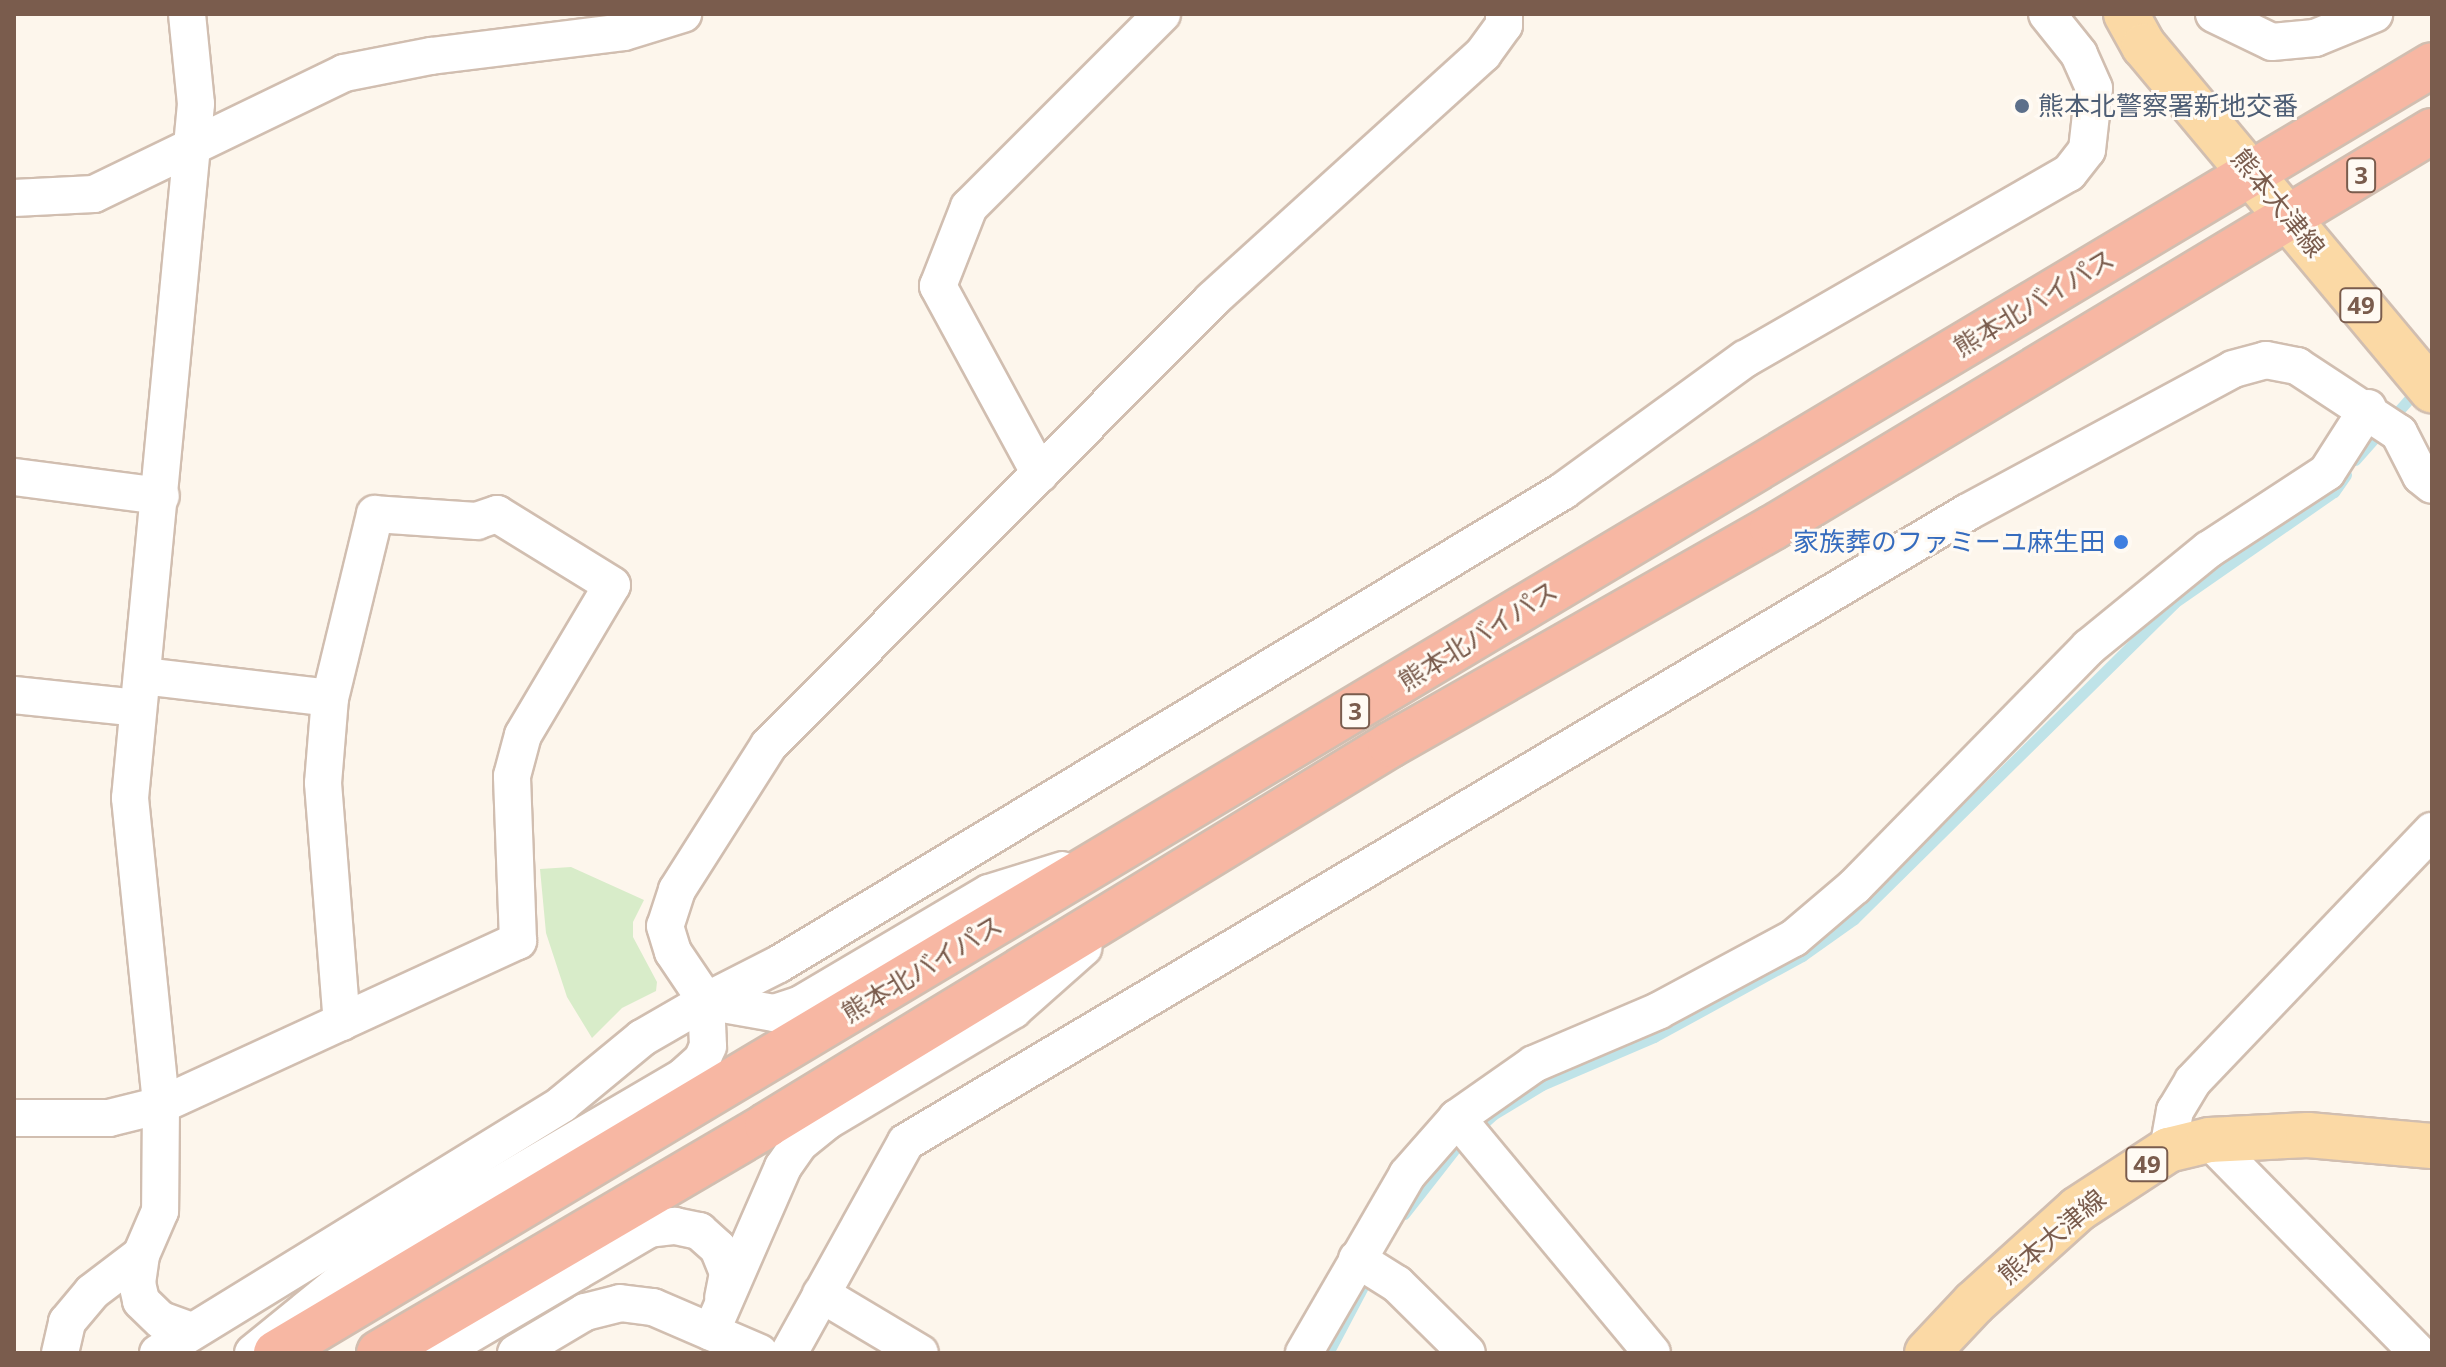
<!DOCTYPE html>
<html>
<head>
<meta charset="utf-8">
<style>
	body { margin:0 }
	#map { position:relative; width:2446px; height:1367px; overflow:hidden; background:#fdf6ec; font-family:"Open Sans","Noto Sans JP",sans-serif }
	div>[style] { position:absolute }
	.green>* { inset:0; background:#d8ecc9 }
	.stream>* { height:11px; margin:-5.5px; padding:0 5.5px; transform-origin:5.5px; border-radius:5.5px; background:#bfe3e8 }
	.roads { filter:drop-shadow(2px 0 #d1beb0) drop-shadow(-2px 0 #d1beb0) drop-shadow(0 2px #d1beb0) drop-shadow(0 -2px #d1beb0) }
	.street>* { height:36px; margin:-18px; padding:0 18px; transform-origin:18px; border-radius:18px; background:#fff }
	.primary>* { height:44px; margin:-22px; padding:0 22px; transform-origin:22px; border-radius:22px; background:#fbd9a5 }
	.highway>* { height:44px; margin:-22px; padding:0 22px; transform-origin:22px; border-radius:22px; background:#f7b7a3 }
	.dots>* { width:22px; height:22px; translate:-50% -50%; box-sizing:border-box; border:4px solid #fffaf3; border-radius:50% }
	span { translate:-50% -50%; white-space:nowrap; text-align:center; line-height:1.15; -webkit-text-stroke:6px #fffaf3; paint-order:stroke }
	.shield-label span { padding:2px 6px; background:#fffaf3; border:2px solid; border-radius:6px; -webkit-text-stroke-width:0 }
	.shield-label { font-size:24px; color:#7a5c4d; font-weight:700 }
	.service-label { font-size:26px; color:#4e5e75 }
	.left { translate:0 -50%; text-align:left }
	.street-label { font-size:26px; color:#7a5c4d }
	.shop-label { font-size:26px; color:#366cbe }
	.right { translate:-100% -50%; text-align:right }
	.frame { position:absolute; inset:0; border:16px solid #7a5c4d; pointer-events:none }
</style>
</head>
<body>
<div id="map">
	<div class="green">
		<div style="clip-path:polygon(571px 867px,644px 900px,633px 922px,633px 937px,657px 982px,656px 991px,622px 1008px,592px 1038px,567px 997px,546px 933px,540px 869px)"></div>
	</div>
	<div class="stream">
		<div style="left:2355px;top:460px;width:95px;rotate:-48.4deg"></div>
		<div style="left:1404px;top:1214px;width:83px;rotate:-51.9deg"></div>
		<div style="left:1455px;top:1149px;width:52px;rotate:-41.9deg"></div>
		<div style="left:1494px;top:1114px;width:56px;rotate:-31.1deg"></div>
		<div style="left:1542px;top:1085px;width:122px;rotate:-23.2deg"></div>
		<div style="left:1654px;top:1037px;width:169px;rotate:-28.7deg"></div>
		<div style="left:1802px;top:956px;width:64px;rotate:-35.4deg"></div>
		<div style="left:1854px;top:919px;width:450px;rotate:-44.6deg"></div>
		<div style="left:2174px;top:603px;width:195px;rotate:-34.8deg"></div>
		<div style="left:2334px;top:492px;width:21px;rotate:-55deg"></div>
		<div style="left:1328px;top:1353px;width:86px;rotate:-62.2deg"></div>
	</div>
	<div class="roads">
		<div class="street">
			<div style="left:187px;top:14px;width:90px;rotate:84.3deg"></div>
			<div style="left:196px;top:104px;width:697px;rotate:95.43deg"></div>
			<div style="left:130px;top:798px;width:309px;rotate:84.2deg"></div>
			<div style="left:161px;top:1105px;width:106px;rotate:90.5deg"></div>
			<div style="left:160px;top:1211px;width:48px;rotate:113.4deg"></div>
			<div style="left:141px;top:1255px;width:28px;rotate:98deg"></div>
			<div style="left:137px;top:1283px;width:18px;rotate:77deg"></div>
			<div style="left:141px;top:1301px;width:28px;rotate:44deg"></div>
			<div style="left:161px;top:1320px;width:30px;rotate:20deg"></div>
			<div style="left:1504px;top:14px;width:11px;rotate:90deg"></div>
			<div style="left:1504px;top:25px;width:36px;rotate:126deg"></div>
			<div style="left:1483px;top:54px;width:366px;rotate:137.8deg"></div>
			<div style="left:1212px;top:300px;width:628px;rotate:134.87deg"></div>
			<div style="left:769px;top:745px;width:172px;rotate:122.4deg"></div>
			<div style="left:677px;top:890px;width:38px;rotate:108deg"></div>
			<div style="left:665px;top:926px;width:27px;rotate:73deg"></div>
			<div style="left:673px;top:952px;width:59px;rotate:56deg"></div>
			<div style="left:706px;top:1001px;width:82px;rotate:-26.9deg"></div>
			<div style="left:779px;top:964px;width:916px;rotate:-31.1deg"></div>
			<div style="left:1563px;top:491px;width:225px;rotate:-36deg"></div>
			<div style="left:1745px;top:359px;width:374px;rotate:-29.9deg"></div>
			<div style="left:2069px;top:173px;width:29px;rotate:-52deg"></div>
			<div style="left:2087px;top:150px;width:62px;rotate:-83.6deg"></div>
			<div style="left:2094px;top:88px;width:37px;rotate:-114deg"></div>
			<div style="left:2079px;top:54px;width:51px;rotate:-128.7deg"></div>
			<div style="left:2214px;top:14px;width:64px;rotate:25.8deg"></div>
			<div style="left:2272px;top:42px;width:43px;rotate:-5.3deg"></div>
			<div style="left:2315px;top:38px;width:64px;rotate:-22.1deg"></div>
			<div style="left:14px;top:198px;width:80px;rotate:-2.9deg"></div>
			<div style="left:94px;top:194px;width:278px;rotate:-25.8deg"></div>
			<div style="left:344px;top:73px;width:89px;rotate:-11.1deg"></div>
			<div style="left:431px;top:56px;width:194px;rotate:-7.1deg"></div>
			<div style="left:624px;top:32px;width:62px;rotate:-17deg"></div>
			<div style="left:1040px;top:474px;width:214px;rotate:-118.5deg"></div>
			<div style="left:938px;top:286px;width:85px;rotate:-68.6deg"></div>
			<div style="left:969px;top:207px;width:273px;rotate:-45deg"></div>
			<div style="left:14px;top:477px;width:148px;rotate:7.4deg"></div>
			<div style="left:143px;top:676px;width:188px;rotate:6.7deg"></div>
			<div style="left:330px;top:698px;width:85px;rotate:94.7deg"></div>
			<div style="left:323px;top:783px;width:240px;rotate:85.5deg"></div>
			<div style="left:14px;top:695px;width:124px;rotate:6deg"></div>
			<div style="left:14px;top:1118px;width:95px"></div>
			<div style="left:109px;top:1118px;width:54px;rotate:-14deg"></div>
			<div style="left:161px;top:1105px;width:393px;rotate:-24.7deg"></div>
			<div style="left:518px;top:941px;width:165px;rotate:-92.1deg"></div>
			<div style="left:512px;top:776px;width:42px;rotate:-75deg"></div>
			<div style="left:523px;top:735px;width:174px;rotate:-59.3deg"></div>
			<div style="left:612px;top:585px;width:135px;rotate:-148.3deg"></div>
			<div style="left:497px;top:514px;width:21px;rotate:161deg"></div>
			<div style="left:477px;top:521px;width:102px;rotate:-176.1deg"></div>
			<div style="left:375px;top:514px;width:189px;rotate:103.7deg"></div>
			<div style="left:1457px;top:1118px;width:305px;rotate:50.3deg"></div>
			<div style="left:2209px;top:1140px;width:298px;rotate:45.5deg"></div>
			<div style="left:2168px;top:1150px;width:40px;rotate:-80deg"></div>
			<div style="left:2175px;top:1111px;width:35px;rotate:-59deg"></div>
			<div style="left:2193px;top:1081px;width:346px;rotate:-46.3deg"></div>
			<div style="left:1357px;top:1259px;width:47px;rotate:32deg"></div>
			<div style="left:1397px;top:1284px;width:98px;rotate:44.6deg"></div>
			<div style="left:821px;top:1294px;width:115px;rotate:30.8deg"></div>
			<div style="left:711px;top:1332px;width:180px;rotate:-66.4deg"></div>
			<div style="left:783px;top:1167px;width:29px;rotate:-55deg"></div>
			<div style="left:800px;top:1143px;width:35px;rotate:-39deg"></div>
			<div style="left:827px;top:1121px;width:217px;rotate:-30.8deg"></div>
			<div style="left:1013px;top:1010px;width:94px;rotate:-41.5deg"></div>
			<div style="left:60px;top:1353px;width:32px;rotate:-77deg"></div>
			<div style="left:67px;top:1322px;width:39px;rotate:-50deg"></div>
			<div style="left:92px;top:1292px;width:61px;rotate:-37.1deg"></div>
			<div style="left:158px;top:1353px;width:475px;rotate:-31.6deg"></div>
			<div style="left:562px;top:1104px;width:104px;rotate:-39.5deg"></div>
			<div style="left:642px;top:1038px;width:74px;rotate:-30deg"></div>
			<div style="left:706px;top:1001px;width:69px;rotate:10deg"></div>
			<div style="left:774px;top:1013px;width:28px;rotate:-18deg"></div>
			<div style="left:801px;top:1004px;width:218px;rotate:-30.6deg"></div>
			<div style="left:989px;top:893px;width:77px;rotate:-17.3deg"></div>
			<div style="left:253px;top:1353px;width:136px;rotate:-39.1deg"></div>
			<div style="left:359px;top:1267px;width:377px;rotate:-30.4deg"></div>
			<div style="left:684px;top:1076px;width:24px;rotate:-42deg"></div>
			<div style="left:702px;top:1060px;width:15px;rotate:-67deg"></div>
			<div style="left:708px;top:1046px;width:45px;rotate:-92.5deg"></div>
			<div style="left:438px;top:1353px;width:245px;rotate:-30.4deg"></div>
			<div style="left:649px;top:1229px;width:26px;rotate:-7deg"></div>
			<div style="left:675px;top:1226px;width:25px;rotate:12deg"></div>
			<div style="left:699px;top:1231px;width:25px;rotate:42deg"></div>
			<div style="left:718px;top:1248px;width:27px;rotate:68deg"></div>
			<div style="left:728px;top:1273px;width:25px;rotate:101deg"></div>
			<div style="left:516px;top:1353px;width:80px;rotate:-30.7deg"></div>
			<div style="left:585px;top:1312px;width:36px;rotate:-14deg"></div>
			<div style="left:620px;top:1303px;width:33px;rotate:7deg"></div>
			<div style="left:653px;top:1307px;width:116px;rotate:23.3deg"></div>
			<div style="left:789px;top:1353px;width:241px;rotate:-61deg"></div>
			<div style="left:906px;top:1142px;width:1233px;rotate:-30.68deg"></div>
			<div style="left:1966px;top:513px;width:303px;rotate:-28.3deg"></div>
			<div style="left:2233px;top:369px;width:34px;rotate:-15deg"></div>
			<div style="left:2266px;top:360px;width:32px;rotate:11deg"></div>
			<div style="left:2297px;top:366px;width:122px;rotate:33.3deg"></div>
			<div style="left:2399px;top:433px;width:48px;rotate:62.9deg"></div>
			<div style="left:2421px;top:476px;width:14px;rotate:39deg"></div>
			<div style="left:1304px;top:1353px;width:206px;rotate:-59.9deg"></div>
			<div style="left:1407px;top:1175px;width:76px;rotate:-48.7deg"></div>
			<div style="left:1457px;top:1118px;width:94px;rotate:-35deg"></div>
			<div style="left:1534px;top:1064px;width:135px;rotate:-23.1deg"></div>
			<div style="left:1658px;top:1011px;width:154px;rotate:-28.2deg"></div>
			<div style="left:1794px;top:938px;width:80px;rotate:-40.4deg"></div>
			<div style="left:1855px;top:886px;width:334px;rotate:-45.6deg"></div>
			<div style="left:2089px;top:647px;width:154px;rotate:-39.2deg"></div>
			<div style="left:2208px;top:550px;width:142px;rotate:-33.2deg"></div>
			<div style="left:2327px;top:472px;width:76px;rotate:-57.4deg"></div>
		</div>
		<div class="primary">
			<div style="left:2126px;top:14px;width:37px;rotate:61deg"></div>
			<div style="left:2144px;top:46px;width:449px;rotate:50.1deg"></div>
			<div style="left:1927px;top:1353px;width:69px;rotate:-46.8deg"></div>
			<div style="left:1974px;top:1303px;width:140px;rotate:-42.1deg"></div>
			<div style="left:2078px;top:1209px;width:108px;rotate:-33.2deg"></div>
			<div style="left:2168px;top:1150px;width:42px;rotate:-13.7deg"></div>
			<div style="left:2209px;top:1140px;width:99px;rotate:-2.9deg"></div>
			<div style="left:2308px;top:1135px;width:124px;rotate:5.1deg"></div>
		</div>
		<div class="highway">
			<div style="left:276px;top:1353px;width:2511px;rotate:-30.85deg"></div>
			<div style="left:379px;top:1353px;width:450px;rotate:-30.4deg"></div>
			<div style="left:767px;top:1125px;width:730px;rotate:-31.38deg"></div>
			<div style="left:1390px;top:745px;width:439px;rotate:-29.6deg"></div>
			<div style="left:1772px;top:528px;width:770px;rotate:-31.03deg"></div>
		</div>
	</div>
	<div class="dots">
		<div style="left:2022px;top:106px;background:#5c6f8a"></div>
		<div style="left:2121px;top:542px;background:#3f7fe0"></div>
	</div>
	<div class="shield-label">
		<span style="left:2361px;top:175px">3</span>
		<span style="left:2361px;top:305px">49</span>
		<span style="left:1355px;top:711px">3</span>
		<span style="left:2147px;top:1164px">49</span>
	</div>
	<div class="service-label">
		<span class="left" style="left:2038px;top:106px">熊本北警察署新地交番</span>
	</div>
	<div class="street-label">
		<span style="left:2278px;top:203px;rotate:51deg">熊本大津線</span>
		<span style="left:2034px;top:303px;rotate:-31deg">熊本北バイパス</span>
		<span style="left:1478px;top:636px;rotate:-32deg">熊本北バイパス</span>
		<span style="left:922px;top:969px;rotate:-31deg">熊本北バイパス</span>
		<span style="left:2052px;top:1237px;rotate:-40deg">熊本大津線</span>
	</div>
	<div class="shop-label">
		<span class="right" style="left:2105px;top:542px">家族葬のファミーユ麻生田</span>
	</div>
	<div class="frame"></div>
</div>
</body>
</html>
